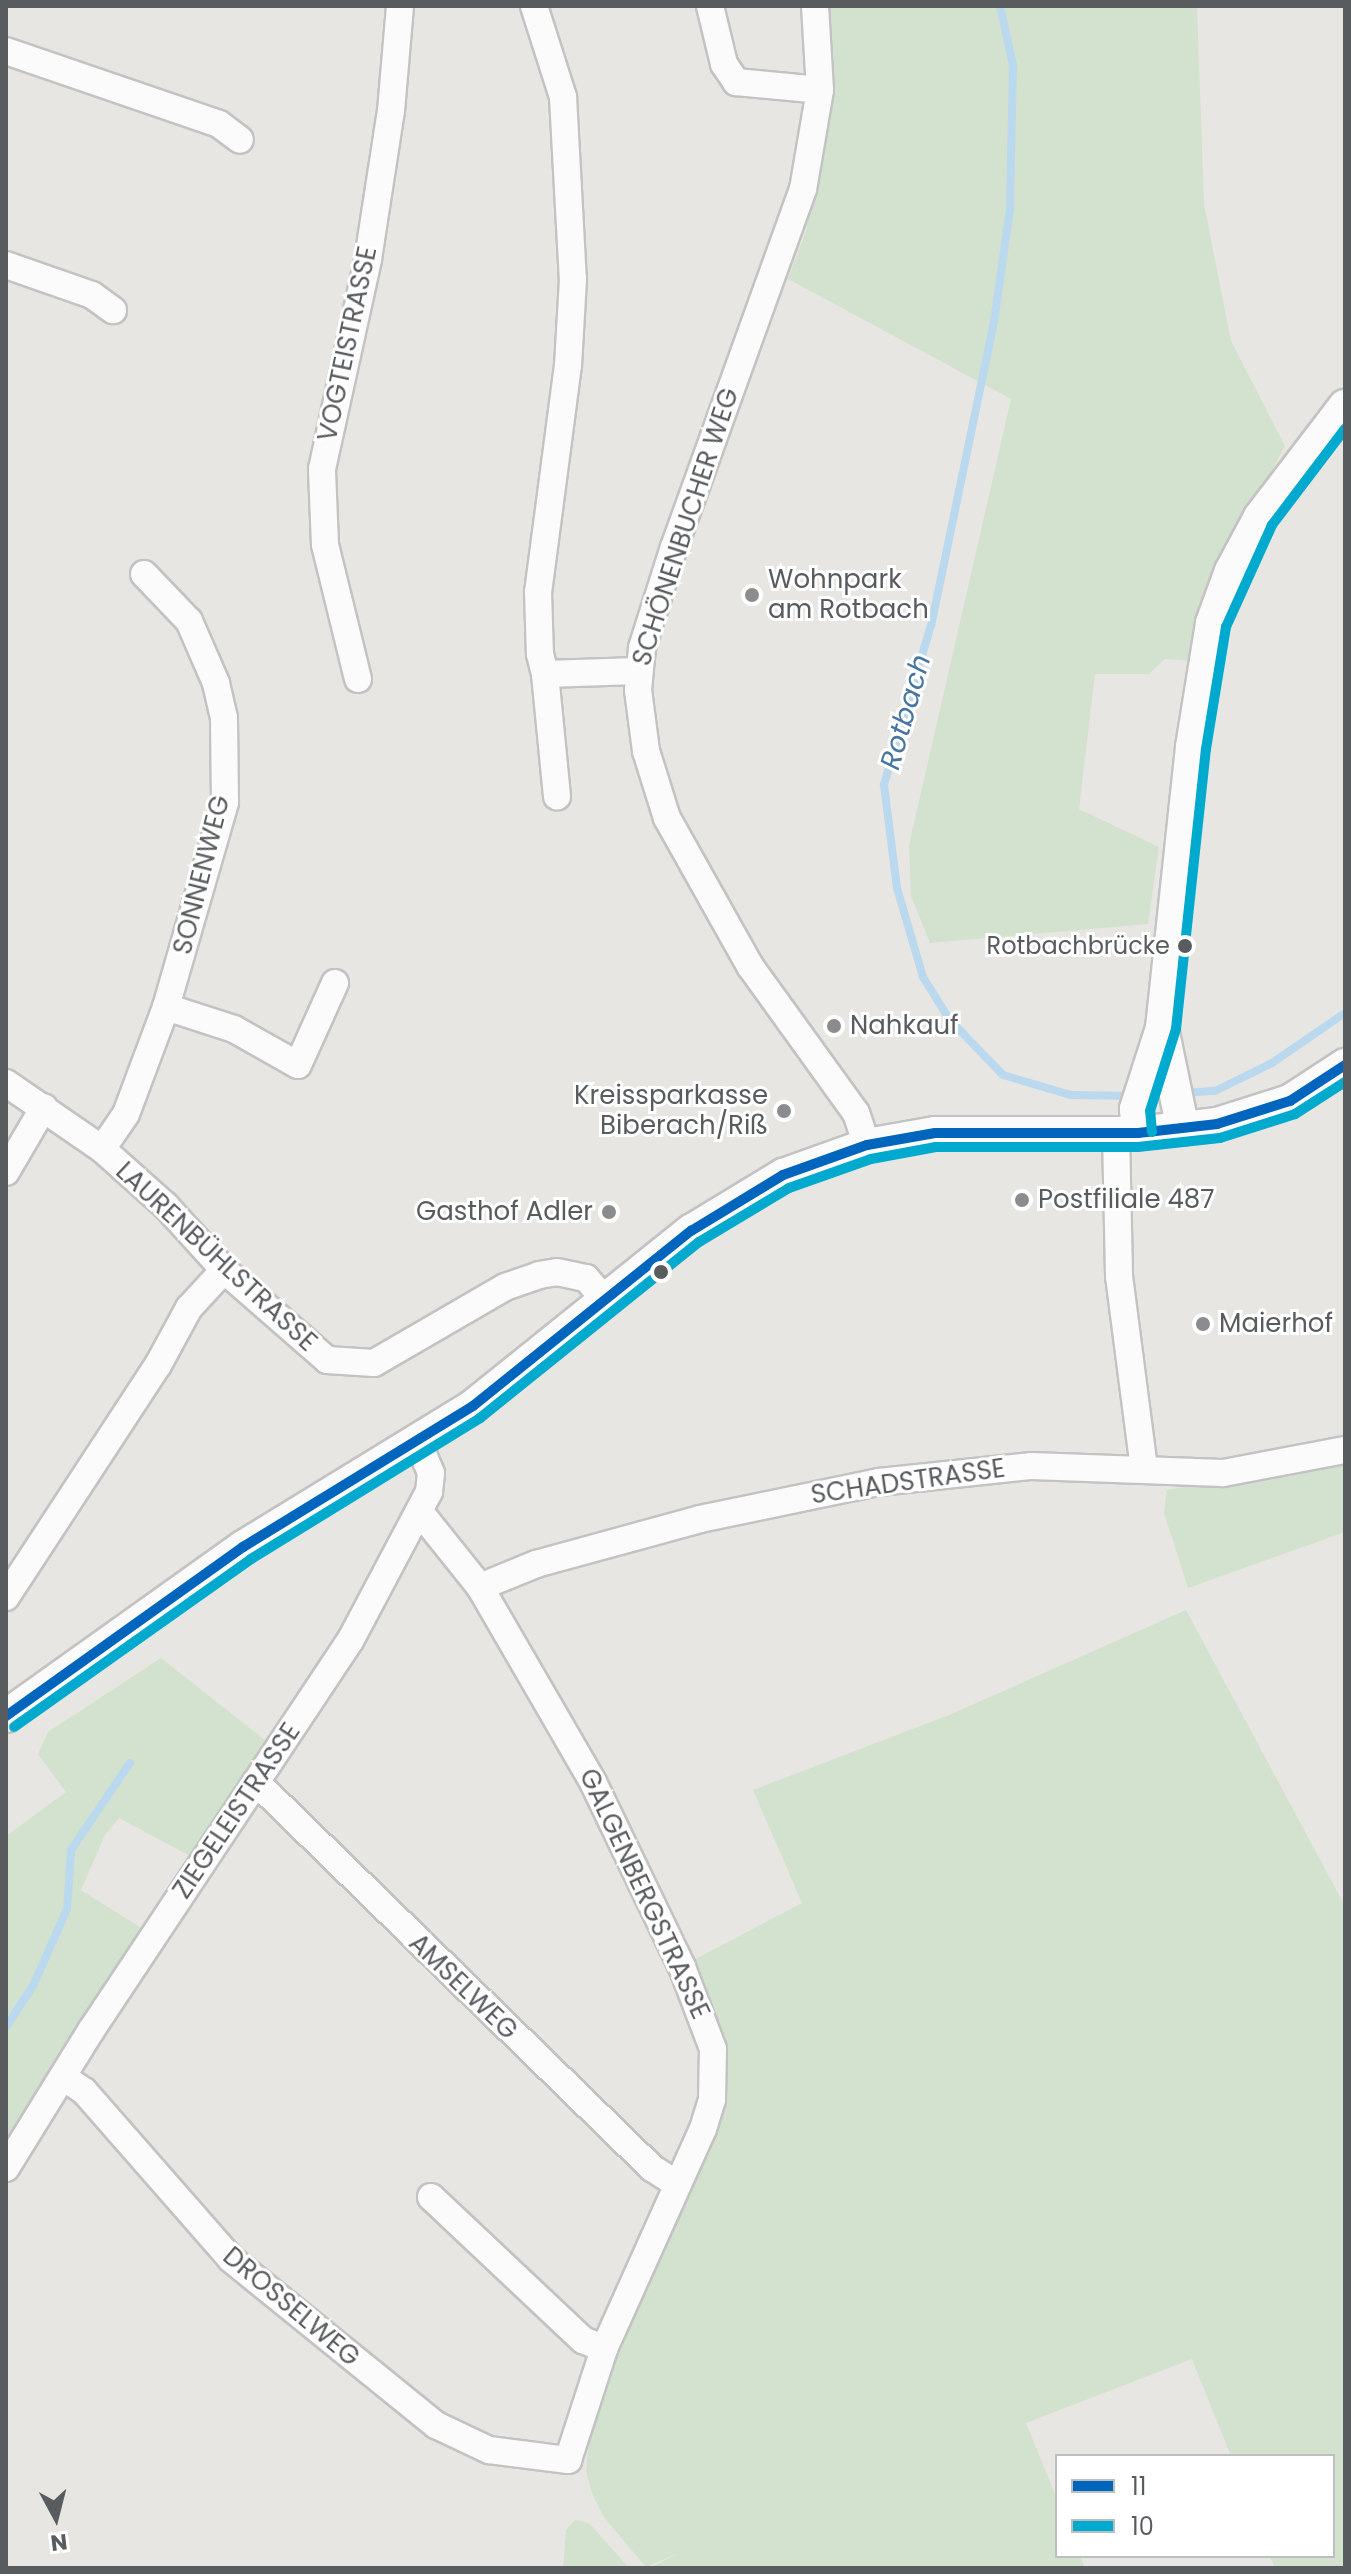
<!DOCTYPE html>
<html>
<head>
<meta charset="utf-8">
<style>
	body { margin:0 }
	#map { position:relative; width:1351px; height:2574px; overflow:hidden; background:#e8e6e2; font-family:Poppins,sans-serif }
	div>[style] { position:absolute }
	.green>* { inset:0; background:#d2e2cf }
	.stream>* { height:8px; margin:-4px; padding:0 4px; transform-origin:4px; border-radius:4px; background:#bad9ee }
	.roads { filter:drop-shadow(2px 0 #c4c3c3) drop-shadow(-2px 0 #c4c3c3) drop-shadow(0 2px #c4c3c3) drop-shadow(0 -2px #c4c3c3) }
	.minor>* { height:26px; margin:-13px; padding:0 13px; transform-origin:13px; border-radius:13px; background:#fcfbfb }
	.tertiary>* { height:32px; margin:-16px; padding:0 16px; transform-origin:16px; border-radius:16px; background:#fcfbfb }
	.bus-1>* { height:10px; margin:-5px; padding:0 5px; transform-origin:5px; border-radius:5px; background:#0065bd }
	.bus-2>* { height:10px; margin:-5px; padding:0 5px; transform-origin:5px; border-radius:5px; background:#00a9ce }
	.dots>* { width:22px; height:22px; translate:-50% -50%; box-sizing:border-box; border:4px solid #fff; border-radius:50% }
	span { translate:-50% -50%; white-space:nowrap; text-align:center; line-height:1.15; -webkit-text-stroke:6px #fff; paint-order:stroke }
	.bus-label { font-size:24px; color:#595c5f }
	.right { translate:-100% -50%; text-align:right }
	.street-label { font-size:26px; color:#595c5f }
	.poi-label { font-size:26px; color:#595c5f }
	.left { translate:0 -50%; text-align:left }
	.water-label { font-size:28px; color:#4876a2; font-style:italic }
	.frame { position:absolute; inset:0; border:8px solid #595c5f; pointer-events:none }
	.legend { position:absolute; left:1055px; top:2454px; width:280px; height:104px; box-sizing:border-box; background:#fff; border:2px solid #bdbebf; margin:0; padding:10px 14px; list-style:none; font-size:24px; color:#595c5f }
	.legend li { display:flex; align-items:center; gap:16px; height:40px }
	.legend b { width:40px; border:2px solid #bdbebf }
	.north { position:absolute; left:16px; top:2478px; width:80px; height:80px; -webkit-text-stroke:6px #fff; paint-order:stroke; rotate:173deg; font-size:22px; font-weight:700; line-height:32px; text-align:center; color:#595c5f }
	.north::after { content:''; display:block; margin:auto; width:28px; height:36px; background:#595c5f; clip-path:polygon(50% 0,100% 100%,50% 72%,0 100%) }
</style>
</head>
<body>
<div id="map">
	<div class="green">
		<div style="clip-path:polygon(827px 6px,1197px 6px,1204px 204px,1231px 341px,1285px 446px,1221px 565px,1192px 661px,1165px 659px,1149px 674px,1095px 674px,1079px 809px,1159px 847px,1148px 924px,930px 943px,911px 896px,909px 845px,1011px 399px,788px 279px,806px 231px,831px 106px,834px 61px)"></div>
		<div style="clip-path:polygon(1345px 1457px,1345px 1532px,1188px 1588px,1164px 1513px,1167px 1490px)"></div>
		<div style="clip-path:polygon(1186px 1610px,1345px 1906px,1345px 2568px,1275px 2568px,1270px 2556px,1333px 2556px,1333px 2456px,1231px 2456px,1192px 2359px,1026px 2423px,1057px 2499px,1057px 2556px,1080px 2556px,1085px 2568px,650px 2568px,679px 2553px,646px 2567px,603px 2516px,592px 2493px,586px 2471px,589px 2438px,613px 2350px,715px 2130px,690px 1962px,802px 1903px,753px 1790px,949px 1715px)"></div>
		<div style="clip-path:polygon(161px 1658px,265px 1740px,190px 1856px,119px 1818px,105px 1835px,81px 1890px,143px 1929px,6px 2145px,6px 1836px,66px 1792px,38px 1754px,48px 1732px)"></div>
		<div style="clip-path:polygon(575px 2520px,589px 2523px,629px 2568px,563px 2568px,566px 2530px)"></div>
	</div>
	<div class="stream">
		<div style="left:1000px;top:6px;width:60px;rotate:77.6deg"></div>
		<div style="left:1013px;top:65px;width:144px;rotate:91.2deg"></div>
		<div style="left:1010px;top:209px;width:114px;rotate:98.1deg"></div>
		<div style="left:994px;top:322px;width:309px;rotate:101.7deg"></div>
		<div style="left:931px;top:625px;width:167px;rotate:106.4deg"></div>
		<div style="left:884px;top:785px;width:104px;rotate:82.8deg"></div>
		<div style="left:897px;top:888px;width:93px;rotate:73.7deg"></div>
		<div style="left:923px;top:977px;width:49px;rotate:58.2deg"></div>
		<div style="left:949px;top:1019px;width:78px;rotate:46deg"></div>
		<div style="left:1003px;top:1075px;width:71px;rotate:16.4deg"></div>
		<div style="left:1071px;top:1095px;width:60px;rotate:1deg"></div>
		<div style="left:1184px;top:1093px;width:31px;rotate:-4deg"></div>
		<div style="left:1215px;top:1091px;width:64px;rotate:-26.2deg"></div>
		<div style="left:1272px;top:1063px;width:88px;rotate:-34.4deg"></div>
		<div style="left:6px;top:2027px;width:51px;rotate:-56.9deg"></div>
		<div style="left:34px;top:1984px;width:82px;rotate:-66.3deg"></div>
		<div style="left:67px;top:1909px;width:59px;rotate:-86.1deg"></div>
		<div style="left:71px;top:1850px;width:105px;rotate:-55.9deg"></div>
	</div>
	<div class="roads">
		<div class="minor">
			<div style="left:534px;top:6px;width:96px;rotate:72.3deg"></div>
			<div style="left:563px;top:97px;width:182px;rotate:86.9deg"></div>
			<div style="left:573px;top:279px;width:86px;rotate:93.3deg"></div>
			<div style="left:568px;top:365px;width:229px;rotate:97.5deg"></div>
			<div style="left:538px;top:592px;width:62px;rotate:88.2deg"></div>
			<div style="left:540px;top:654px;width:21px;rotate:76deg"></div>
			<div style="left:545px;top:674px;width:93px;rotate:-1.8deg"></div>
			<div style="left:710px;top:6px;width:60px;rotate:76.4deg"></div>
			<div style="left:724px;top:64px;width:22px;rotate:56deg"></div>
			<div style="left:736px;top:82px;width:84px;rotate:5.4deg"></div>
			<div style="left:815px;top:6px;width:84px;rotate:86.6deg"></div>
			<div style="left:820px;top:90px;width:100px;rotate:99.7deg"></div>
			<div style="left:803px;top:189px;width:381px;rotate:109.8deg"></div>
			<div style="left:674px;top:547px;width:106px;rotate:107.6deg"></div>
			<div style="left:642px;top:648px;width:42px;rotate:95.4deg"></div>
			<div style="left:638px;top:690px;width:62px;rotate:82.5deg"></div>
			<div style="left:646px;top:751px;width:70px;rotate:72.6deg"></div>
			<div style="left:667px;top:818px;width:170px;rotate:60.7deg"></div>
			<div style="left:750px;top:966px;width:181px;rotate:54.2deg"></div>
			<div style="left:856px;top:1113px;width:34px;rotate:71deg"></div>
			<div style="left:6px;top:51px;width:225px;rotate:18.9deg"></div>
			<div style="left:219px;top:124px;width:26px;rotate:37deg"></div>
			<div style="left:6px;top:265px;width:91px;rotate:19.2deg"></div>
			<div style="left:92px;top:295px;width:26px;rotate:36deg"></div>
			<div style="left:545px;top:674px;width:123px;rotate:84.4deg"></div>
			<div style="left:358px;top:679px;width:138px;rotate:-103.8deg"></div>
			<div style="left:325px;top:545px;width:76px;rotate:-92.3deg"></div>
			<div style="left:322px;top:469px;width:215px;rotate:-77.6deg"></div>
			<div style="left:368px;top:259px;width:150px;rotate:-81.2deg"></div>
			<div style="left:391px;top:111px;width:105px;rotate:-85.1deg"></div>
			<div style="left:166px;top:1007px;width:71px;rotate:17.9deg"></div>
			<div style="left:234px;top:1029px;width:73px;rotate:29.4deg"></div>
			<div style="left:298px;top:1065px;width:90px;rotate:-65.7deg"></div>
			<div style="left:6px;top:1083px;width:116px;rotate:34.5deg"></div>
			<div style="left:102px;top:1149px;width:86px;rotate:41.7deg"></div>
			<div style="left:166px;top:1206px;width:86px;rotate:47.8deg"></div>
			<div style="left:224px;top:1270px;width:137px;rotate:41.1deg"></div>
			<div style="left:327px;top:1360px;width:47px;rotate:3.7deg"></div>
			<div style="left:374px;top:1363px;width:151px;rotate:-30.1deg"></div>
			<div style="left:505px;top:1287px;width:36px;rotate:-19deg"></div>
			<div style="left:539px;top:1275px;width:18px;rotate:-9deg"></div>
			<div style="left:557px;top:1272px;width:30px;rotate:12deg"></div>
			<div style="left:586px;top:1278px;width:30px;rotate:49deg"></div>
			<div style="left:1116px;top:1132px;width:144px;rotate:88.8deg"></div>
			<div style="left:1119px;top:1276px;width:195px;rotate:82.6deg"></div>
			<div style="left:102px;top:1149px;width:42px;rotate:-55.6deg"></div>
			<div style="left:126px;top:1114px;width:114px;rotate:-69.5deg"></div>
			<div style="left:166px;top:1007px;width:213px;rotate:-73.9deg"></div>
			<div style="left:225px;top:802px;width:84px;rotate:-90.7deg"></div>
			<div style="left:224px;top:718px;width:36px;rotate:-103deg"></div>
			<div style="left:216px;top:683px;width:68px;rotate:-113.5deg"></div>
			<div style="left:189px;top:621px;width:65px;rotate:-133.8deg"></div>
			<div style="left:6px;top:1172px;width:75px;rotate:-59.7deg"></div>
			<div style="left:480px;top:1587px;width:61px;rotate:-22.3deg"></div>
			<div style="left:536px;top:1564px;width:170px;rotate:-15.3deg"></div>
			<div style="left:700px;top:1519px;width:183px;rotate:-11.7deg"></div>
			<div style="left:879px;top:1482px;width:154px;rotate:-6deg"></div>
			<div style="left:1032px;top:1466px;width:191px;rotate:2.1deg"></div>
			<div style="left:1223px;top:1473px;width:124px;rotate:-10.7deg"></div>
			<div style="left:6px;top:1597px;width:277px;rotate:-56.8deg"></div>
			<div style="left:158px;top:1365px;width:65px;rotate:-61.5deg"></div>
			<div style="left:189px;top:1308px;width:52px;rotate:-47.4deg"></div>
			<div style="left:256px;top:1782px;width:553px;rotate:44.27deg"></div>
			<div style="left:652px;top:2168px;width:30px;rotate:33deg"></div>
			<div style="left:63px;top:2077px;width:25px;rotate:34deg"></div>
			<div style="left:84px;top:2091px;width:223px;rotate:48.8deg"></div>
			<div style="left:231px;top:2259px;width:264px;rotate:39deg"></div>
			<div style="left:436px;top:2425px;width:59px;rotate:25.3deg"></div>
			<div style="left:489px;top:2450px;width:80px;rotate:7.2deg"></div>
			<div style="left:568px;top:2460px;width:117px;rotate:-72deg"></div>
			<div style="left:604px;top:2349px;width:241px;rotate:-65.8deg"></div>
			<div style="left:703px;top:2129px;width:30px;rotate:-73deg"></div>
			<div style="left:712px;top:2100px;width:51px;rotate:-88.9deg"></div>
			<div style="left:713px;top:2049px;width:88px;rotate:-110.7deg"></div>
			<div style="left:682px;top:1967px;width:205px;rotate:-115.7deg"></div>
			<div style="left:593px;top:1782px;width:225px;rotate:-120.1deg"></div>
			<div style="left:480px;top:1587px;width:96px;rotate:-128.7deg"></div>
			<div style="left:6px;top:2168px;width:163px;rotate:-58.3deg"></div>
			<div style="left:92px;top:2029px;width:466px;rotate:-56.4deg"></div>
			<div style="left:350px;top:1641px;width:169px;rotate:-62.1deg"></div>
			<div style="left:429px;top:1492px;width:19px;rotate:-84deg"></div>
			<div style="left:431px;top:1473px;width:34px;rotate:-113deg"></div>
			<div style="left:431px;top:2197px;width:209px;rotate:43.3deg"></div>
			<div style="left:583px;top:2340px;width:23px;rotate:23deg"></div>
		</div>
		<div class="tertiary">
			<div style="left:1162px;top:1028px;width:103px;rotate:78.3deg"></div>
			<div style="left:1138px;top:1133px;width:24px;rotate:-95deg"></div>
			<div style="left:1136px;top:1109px;width:85px;rotate:-72.2deg"></div>
			<div style="left:1162px;top:1028px;width:283px;rotate:-83.9deg"></div>
			<div style="left:1192px;top:747px;width:126px;rotate:-80.8deg"></div>
			<div style="left:1212px;top:623px;width:55px;rotate:-69.9deg"></div>
			<div style="left:1231px;top:571px;width:61px;rotate:-61.8deg"></div>
			<div style="left:1260px;top:517px;width:140px;rotate:-52.6deg"></div>
			<div style="left:6px;top:1716px;width:291px;rotate:-35.5deg"></div>
			<div style="left:243px;top:1547px;width:270px;rotate:-31.5deg"></div>
			<div style="left:473px;top:1406px;width:280px;rotate:-38.8deg"></div>
			<div style="left:691px;top:1231px;width:108px;rotate:-31.3deg"></div>
			<div style="left:783px;top:1175px;width:89px;rotate:-19.7deg"></div>
			<div style="left:867px;top:1145px;width:69px;rotate:-10deg"></div>
			<div style="left:935px;top:1133px;width:203px"></div>
			<div style="left:1138px;top:1133px;width:80px;rotate:-6.5deg"></div>
			<div style="left:1217px;top:1124px;width:77px;rotate:-17.5deg"></div>
			<div style="left:1290px;top:1101px;width:66px;rotate:-33.2deg"></div>
		</div>
	</div>
	<div class="bus-1">
		<div style="left:6px;top:1716px;width:291px;rotate:-35.5deg"></div>
		<div style="left:243px;top:1547px;width:270px;rotate:-31.5deg"></div>
		<div style="left:473px;top:1406px;width:280px;rotate:-38.8deg"></div>
		<div style="left:691px;top:1231px;width:108px;rotate:-31.3deg"></div>
		<div style="left:783px;top:1175px;width:89px;rotate:-19.7deg"></div>
		<div style="left:867px;top:1145px;width:69px;rotate:-10deg"></div>
		<div style="left:935px;top:1133px;width:203px"></div>
		<div style="left:1138px;top:1133px;width:80px;rotate:-6.5deg"></div>
		<div style="left:1217px;top:1124px;width:77px;rotate:-17.5deg"></div>
		<div style="left:1290px;top:1101px;width:66px;rotate:-33.2deg"></div>
	</div>
	<div class="bus-2">
		<div style="left:1152px;top:1132px;width:21px;rotate:-95deg"></div>
		<div style="left:1150px;top:1111px;width:86px;rotate:-72.4deg"></div>
		<div style="left:1176px;top:1029px;width:282px;rotate:-83.9deg"></div>
		<div style="left:1206px;top:749px;width:124px;rotate:-80.7deg"></div>
		<div style="left:1226px;top:627px;width:112px;rotate:-65.7deg"></div>
		<div style="left:1272px;top:525px;width:121px;rotate:-52.8deg"></div>
		<div style="left:14px;top:1727px;width:291px;rotate:-35.3deg"></div>
		<div style="left:251px;top:1559px;width:269px;rotate:-31.6deg"></div>
		<div style="left:480px;top:1418px;width:281px;rotate:-38.8deg"></div>
		<div style="left:699px;top:1242px;width:105px;rotate:-31deg"></div>
		<div style="left:789px;top:1188px;width:87px;rotate:-19.5deg"></div>
		<div style="left:871px;top:1159px;width:66px;rotate:-10.5deg"></div>
		<div style="left:936px;top:1147px;width:202px"></div>
		<div style="left:1138px;top:1147px;width:82px;rotate:-6.3deg"></div>
		<div style="left:1220px;top:1138px;width:79px;rotate:-17.7deg"></div>
		<div style="left:1295px;top:1114px;width:59px;rotate:-32.6deg"></div>
	</div>
	<div class="dots">
		<div style="left:752px;top:595px;background:#8b8c8d"></div>
		<div style="left:1185px;top:946px;background:#595c5f"></div>
		<div style="left:834px;top:1026px;background:#8b8c8d"></div>
		<div style="left:784px;top:1111px;background:#8b8c8d"></div>
		<div style="left:1022px;top:1200px;background:#8b8c8d"></div>
		<div style="left:609px;top:1212px;background:#8b8c8d"></div>
		<div style="left:661px;top:1272px;background:#595c5f"></div>
		<div style="left:1203px;top:1324px;background:#8b8c8d"></div>
	</div>
	<div class="bus-label">
		<span class="right" style="left:1170px;top:946px">Rotbachbrücke</span>
	</div>
	<div class="street-label">
		<span style="left:348px;top:344px;rotate:-78deg">VOGTEISTRASSE</span>
		<span style="left:686px;top:527px;rotate:-72deg">SCHÖNENBUCHER WEG</span>
		<span style="left:202px;top:875px;rotate:-76deg">SONNENWEG</span>
		<span style="left:216px;top:1257px;rotate:43deg">LAURENBÜHLSTRASSE</span>
		<span style="left:908px;top:1482px;rotate:-8deg">SCHADSTRASSE</span>
		<span style="left:237px;top:1811px;rotate:-56deg">ZIEGELEISTRASSE</span>
		<span style="left:644px;top:1894px;rotate:65deg">GALGENBERGSTRASSE</span>
		<span style="left:463px;top:1987px;rotate:44deg">AMSELWEG</span>
		<span style="left:291px;top:2307px;rotate:40deg">DROSSELWEG</span>
	</div>
	<div class="poi-label">
		<span class="left" style="left:768px;top:595px">Wohnpark<br>am Rotbach</span>
		<span class="left" style="left:850px;top:1026px">Nahkauf</span>
		<span class="right" style="left:768px;top:1111px">Kreissparkasse<br>Biberach/Riß</span>
		<span class="left" style="left:1038px;top:1200px">Postfiliale 487</span>
		<span class="right" style="left:593px;top:1212px">Gasthof Adler</span>
		<span class="left" style="left:1219px;top:1324px">Maierhof</span>
	</div>
	<div class="water-label">
		<span style="left:906px;top:712px;rotate:-74deg">Rotbach</span>
	</div>
	<div class="frame"></div>
	<ul class="legend">
	<li><b style="height:10px;background:#0065bd"></b>11</li>
	<li><b style="height:10px;background:#00a9ce"></b>10</li>
	</ul>
	<div class="north">N</div>
</div>
</body>
</html>
